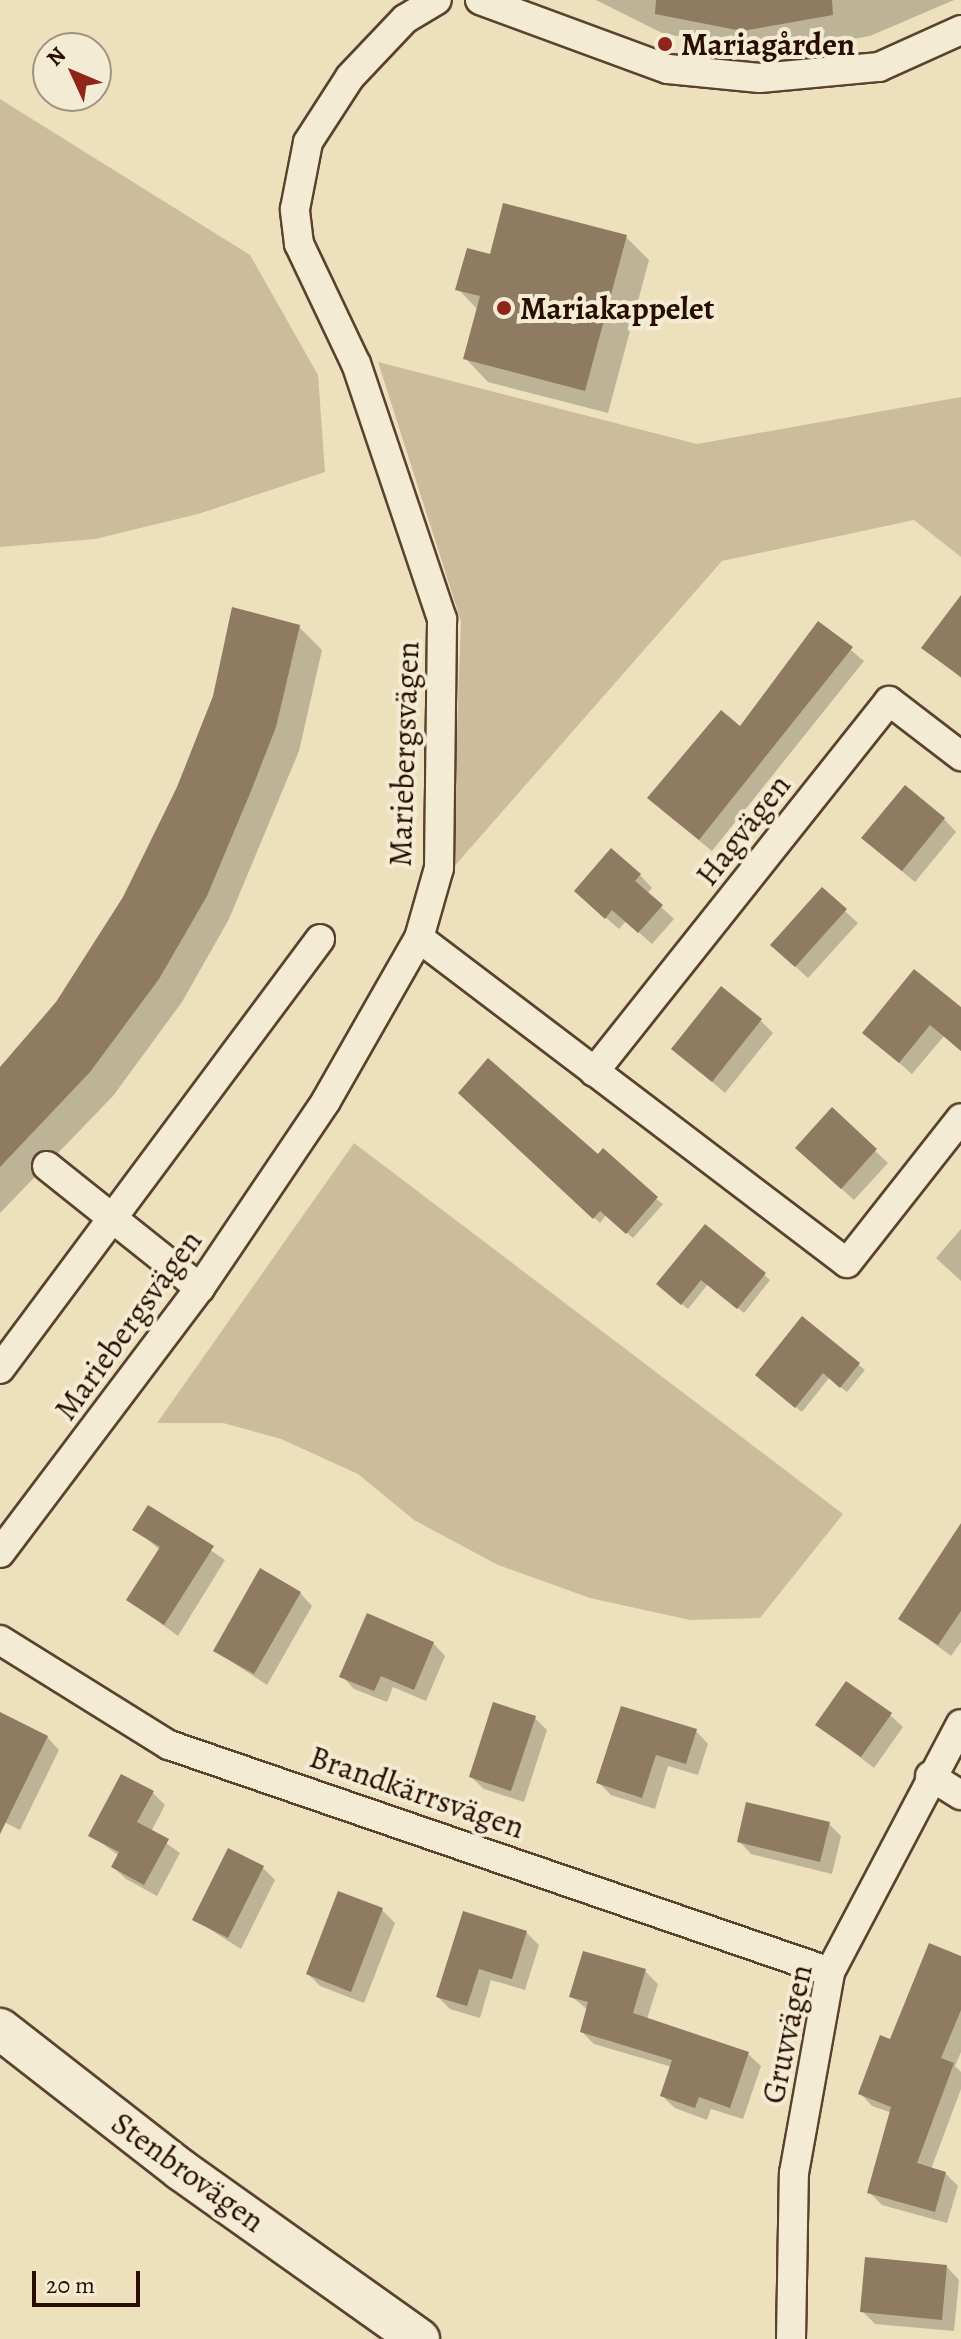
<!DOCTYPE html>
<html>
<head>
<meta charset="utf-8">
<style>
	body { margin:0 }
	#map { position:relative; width:961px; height:2339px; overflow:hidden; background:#ede0bc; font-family:Alegreya,serif }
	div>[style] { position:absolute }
	.green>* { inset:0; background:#ccbc9c }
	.shadow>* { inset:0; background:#0003 }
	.building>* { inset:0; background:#8f7b62 }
	.roads { filter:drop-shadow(2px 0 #5a422f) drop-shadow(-2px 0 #5a422f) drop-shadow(0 2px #5a422f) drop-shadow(0 -2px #5a422f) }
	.street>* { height:28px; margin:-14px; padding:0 14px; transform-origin:14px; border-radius:14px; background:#f3ebd3 }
	.secondary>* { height:40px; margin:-20px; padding:0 20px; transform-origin:20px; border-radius:20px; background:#f3ebd3 }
	.dots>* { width:22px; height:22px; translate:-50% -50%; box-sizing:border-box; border:4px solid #f3ebd3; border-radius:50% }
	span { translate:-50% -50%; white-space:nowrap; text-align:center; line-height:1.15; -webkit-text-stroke:8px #f3ebd3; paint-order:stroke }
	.poi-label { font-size:32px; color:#290e00; font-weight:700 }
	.left { translate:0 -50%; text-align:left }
	.street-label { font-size:32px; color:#290e00 }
	.north { position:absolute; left:32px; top:32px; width:80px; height:80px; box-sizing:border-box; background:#f3ebd3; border:2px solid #a2937f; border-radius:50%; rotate:314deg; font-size:22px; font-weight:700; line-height:32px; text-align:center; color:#290e00 }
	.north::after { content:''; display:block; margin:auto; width:28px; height:36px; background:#8f2418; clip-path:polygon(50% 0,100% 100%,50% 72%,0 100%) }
	.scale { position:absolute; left:32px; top:2271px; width:108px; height:36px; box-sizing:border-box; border:4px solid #290e00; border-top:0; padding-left:10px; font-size:24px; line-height:28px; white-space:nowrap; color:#290e00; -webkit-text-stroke:6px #f3ebd3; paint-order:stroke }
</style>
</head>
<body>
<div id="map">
	<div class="green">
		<div style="clip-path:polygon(0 99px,250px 255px,318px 375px,325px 472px,198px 514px,95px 539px,0 547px)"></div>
		<div style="clip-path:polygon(378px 362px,697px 444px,961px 397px,961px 557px,914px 520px,722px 561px,452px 869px,461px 621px)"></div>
		<div style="clip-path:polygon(354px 1143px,843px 1514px,760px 1618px,690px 1620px,590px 1598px,498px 1565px,414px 1520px,358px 1474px,281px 1439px,223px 1423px,157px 1423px)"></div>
	</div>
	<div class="shadow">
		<div style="clip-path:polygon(596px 0,954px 0,870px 36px,767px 54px,662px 33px)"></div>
		<div style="clip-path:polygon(626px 237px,649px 260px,608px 413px,488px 382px,465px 358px,478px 310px,458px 289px,492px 257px)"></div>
		<div style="clip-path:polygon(961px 622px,961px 678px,924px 648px)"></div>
		<div style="clip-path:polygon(819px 624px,864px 661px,712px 851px,662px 810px,740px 728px)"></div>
		<div style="clip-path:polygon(299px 627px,322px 650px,299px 751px,229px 919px,182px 1002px,113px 1096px,0 1213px,0 1070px,58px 1003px)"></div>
		<div style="clip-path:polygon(944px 819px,956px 832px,915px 882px,876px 850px)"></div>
		<div style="clip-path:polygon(640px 875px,652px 888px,647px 894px,674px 919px,652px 944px,626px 921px,619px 929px,589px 903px)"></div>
		<div style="clip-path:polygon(822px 890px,858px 923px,808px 978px,785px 957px)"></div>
		<div style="clip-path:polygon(961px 1010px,961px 1051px,944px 1036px,912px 1074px,865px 1033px)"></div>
		<div style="clip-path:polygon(760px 1020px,773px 1033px,725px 1093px,674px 1049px)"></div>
		<div style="clip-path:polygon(460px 1093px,598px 1157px,663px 1204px,633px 1238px,606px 1215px,600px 1223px)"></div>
		<div style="clip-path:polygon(832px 1110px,888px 1163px,854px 1200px,810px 1160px)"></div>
		<div style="clip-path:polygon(705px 1226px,770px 1280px,744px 1313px,708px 1284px,688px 1309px,664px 1290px)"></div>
		<div style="clip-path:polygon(961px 1229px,961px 1281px,936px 1258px)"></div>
		<div style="clip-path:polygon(803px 1319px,865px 1370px,847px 1392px,829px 1378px,802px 1412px,763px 1381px)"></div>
		<div style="clip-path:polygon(149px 1508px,225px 1560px,178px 1636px,129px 1600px,160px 1550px,135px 1529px)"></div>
		<div style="clip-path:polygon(961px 1562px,961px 1642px,951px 1656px,901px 1619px)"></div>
		<div style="clip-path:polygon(300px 1593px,312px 1606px,267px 1685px,215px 1651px)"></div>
		<div style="clip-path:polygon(433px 1643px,445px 1656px,426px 1701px,393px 1687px,387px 1702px,354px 1689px,342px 1676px)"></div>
		<div style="clip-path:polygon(890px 1715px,903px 1727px,874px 1768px,818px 1725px)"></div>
		<div style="clip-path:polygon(535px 1718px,547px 1730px,524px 1802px,484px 1789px,471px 1777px)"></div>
		<div style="clip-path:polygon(696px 1731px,708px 1744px,698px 1775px,668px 1766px,655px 1809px,611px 1795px,599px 1783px)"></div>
		<div style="clip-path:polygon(0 1734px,47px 1737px,59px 1750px,20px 1830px,0 1820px)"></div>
		<div style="clip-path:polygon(153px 1793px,165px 1805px,151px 1832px,180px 1853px,157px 1896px,126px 1879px,113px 1867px,119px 1856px,91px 1835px)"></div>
		<div style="clip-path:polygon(829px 1824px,841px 1836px,832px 1874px,751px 1854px,739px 1841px)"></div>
		<div style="clip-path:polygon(263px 1868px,275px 1880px,241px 1949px,195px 1920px)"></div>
		<div style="clip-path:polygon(382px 1910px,395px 1923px,364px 2003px,320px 1986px,308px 1974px)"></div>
		<div style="clip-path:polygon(526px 1932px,539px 1945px,525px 1990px,491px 1980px,480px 2018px,450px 2009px,438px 1997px)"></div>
		<div style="clip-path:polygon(961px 1958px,961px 2052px,955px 2066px,961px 2072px,961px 2089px,931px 2169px,945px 2173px,958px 2186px,947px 2223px,882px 2205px,869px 2192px,892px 2113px,872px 2106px,860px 2093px,891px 2041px)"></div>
		<div style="clip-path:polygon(645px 1971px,658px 1984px,647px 2019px,748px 2054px,761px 2066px,743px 2119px,711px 2109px,707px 2120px,675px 2108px,662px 2096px,672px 2067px,594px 2044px,582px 2032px,588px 2010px,572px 1997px)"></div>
		<div style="clip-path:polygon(947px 2267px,959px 2280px,954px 2331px,875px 2324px,862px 2311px)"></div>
	</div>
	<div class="building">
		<div style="clip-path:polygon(656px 0,832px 0,833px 15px,742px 31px,655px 14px)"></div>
		<div style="clip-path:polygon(503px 203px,627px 235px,585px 391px,463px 359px,480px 296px,455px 290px,467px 248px,490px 254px)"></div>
		<div style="clip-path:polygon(961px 595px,961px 677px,921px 648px)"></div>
		<div style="clip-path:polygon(232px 607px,300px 625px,276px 727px,251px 791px,207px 896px,159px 979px,90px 1072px,0 1167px,0 1067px,56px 1002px,123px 897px,177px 787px,213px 696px)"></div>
		<div style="clip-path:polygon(818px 621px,853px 647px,699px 840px,647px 798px,721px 710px,740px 726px)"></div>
		<div style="clip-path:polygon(905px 785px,945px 818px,902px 871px,861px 838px)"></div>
		<div style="clip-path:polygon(611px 848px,641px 874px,635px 881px,663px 905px,638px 933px,612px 910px,605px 919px,574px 891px)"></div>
		<div style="clip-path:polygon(822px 887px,847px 909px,795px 967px,770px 945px)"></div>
		<div style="clip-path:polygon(914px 969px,961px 1007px,961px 1051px,930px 1025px,899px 1063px,862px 1033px)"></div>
		<div style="clip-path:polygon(721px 986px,762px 1019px,712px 1082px,671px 1049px)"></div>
		<div style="clip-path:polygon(488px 1058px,598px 1154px,603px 1148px,658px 1197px,626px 1234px,600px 1211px,593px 1219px,458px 1093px)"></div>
		<div style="clip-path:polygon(832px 1107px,877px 1149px,841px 1189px,795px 1148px)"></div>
		<div style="clip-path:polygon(705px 1224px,766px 1273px,737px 1309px,701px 1280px,681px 1305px,656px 1284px)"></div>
		<div style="clip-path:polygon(802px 1316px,860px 1363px,840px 1388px,823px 1373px,795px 1408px,755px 1375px)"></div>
		<div style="clip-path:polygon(148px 1505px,214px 1546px,164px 1625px,126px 1600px,160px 1547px,132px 1530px)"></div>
		<div style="clip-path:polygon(961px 1523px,961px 1611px,938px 1645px,898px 1619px)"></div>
		<div style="clip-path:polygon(260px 1568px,301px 1592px,254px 1674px,213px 1651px)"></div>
		<div style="clip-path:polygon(367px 1613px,434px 1642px,414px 1690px,381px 1676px,374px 1691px,339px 1677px)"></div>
		<div style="clip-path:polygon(846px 1681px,892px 1713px,861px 1757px,815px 1725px)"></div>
		<div style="clip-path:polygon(493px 1702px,536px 1716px,511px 1791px,469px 1777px)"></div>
		<div style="clip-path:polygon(621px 1706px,697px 1729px,686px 1764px,656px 1755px,642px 1798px,596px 1783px)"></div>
		<div style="clip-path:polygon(0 1712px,48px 1736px,0 1834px)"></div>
		<div style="clip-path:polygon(121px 1774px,154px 1791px,137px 1822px,169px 1839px,144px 1885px,111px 1867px,119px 1852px,88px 1836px)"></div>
		<div style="clip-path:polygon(746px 1802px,830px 1822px,820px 1862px,737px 1842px)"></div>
		<div style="clip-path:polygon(228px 1848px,264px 1866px,228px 1938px,192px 1920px)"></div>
		<div style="clip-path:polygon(338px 1891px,383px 1908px,351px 1992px,306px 1974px)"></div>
		<div style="clip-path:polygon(463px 1911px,527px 1931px,512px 1979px,479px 1969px,467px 2006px,436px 1997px)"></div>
		<div style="clip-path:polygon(929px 1943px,961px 1956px,961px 2010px,941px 2058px,954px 2063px,917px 2163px,946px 2172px,935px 2212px,867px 2193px,891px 2107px,858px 2094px,880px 2035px,890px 2039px)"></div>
		<div style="clip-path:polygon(583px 1951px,646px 1969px,633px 2013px,749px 2052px,730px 2108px,699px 2097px,695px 2108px,660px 2096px,672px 2060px,580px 2032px,588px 2002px,569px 1997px)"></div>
		<div style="clip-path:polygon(865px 2257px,947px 2265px,942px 2320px,860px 2312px)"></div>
	</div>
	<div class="roads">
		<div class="street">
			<div style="left:480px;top:0;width:200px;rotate:20.2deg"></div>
			<div style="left:668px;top:69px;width:92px;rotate:5.6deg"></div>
			<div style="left:760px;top:78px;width:120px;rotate:-5.3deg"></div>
			<div style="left:879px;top:67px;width:90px;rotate:-24.3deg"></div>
			<div style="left:419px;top:938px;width:537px;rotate:37.21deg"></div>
			<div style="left:847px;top:1263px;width:184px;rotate:-51.8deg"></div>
			<div style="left:594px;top:1072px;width:474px;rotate:-51.5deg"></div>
			<div style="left:889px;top:701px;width:91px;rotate:37.4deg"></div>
			<div style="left:47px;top:1166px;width:196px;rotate:38.6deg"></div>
			<div style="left:0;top:1369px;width:536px;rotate:-53.34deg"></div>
			<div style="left:0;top:1553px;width:332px;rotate:-53deg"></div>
			<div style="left:200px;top:1288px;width:225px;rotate:-56deg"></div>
			<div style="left:326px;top:1101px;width:188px;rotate:-60.3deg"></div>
			<div style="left:419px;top:938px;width:73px;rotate:-74.1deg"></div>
			<div style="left:439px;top:868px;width:249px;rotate:-89.3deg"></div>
			<div style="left:442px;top:619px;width:269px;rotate:-108.6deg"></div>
			<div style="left:356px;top:364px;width:133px;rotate:-115.4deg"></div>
			<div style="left:299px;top:244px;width:35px;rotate:-97deg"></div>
			<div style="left:295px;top:209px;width:68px;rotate:-79deg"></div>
			<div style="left:308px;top:142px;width:77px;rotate:-57.1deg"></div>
			<div style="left:350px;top:77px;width:80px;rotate:-46.5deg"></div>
			<div style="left:405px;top:19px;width:37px;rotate:-31deg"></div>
			<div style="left:0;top:1640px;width:199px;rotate:31.9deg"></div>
			<div style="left:169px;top:1745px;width:699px;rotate:18.95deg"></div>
			<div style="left:930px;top:1776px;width:36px;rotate:32deg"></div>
			<div style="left:791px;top:2339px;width:166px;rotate:-89deg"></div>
			<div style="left:794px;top:2173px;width:204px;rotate:-79.8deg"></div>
			<div style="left:830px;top:1972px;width:280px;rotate:-62.2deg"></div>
		</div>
		<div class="secondary">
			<div style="left:0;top:2029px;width:229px;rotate:37.9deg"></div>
			<div style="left:181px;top:2170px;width:292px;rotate:35.4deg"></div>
		</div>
	</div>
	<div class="dots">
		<div style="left:665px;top:44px;background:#8f2418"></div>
		<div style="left:504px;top:308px;background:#8f2418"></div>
	</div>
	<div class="poi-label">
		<span class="left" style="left:681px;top:44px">Mariagården</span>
		<span class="left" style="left:520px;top:308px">Mariakappelet</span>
	</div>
	<div class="street-label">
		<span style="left:404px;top:754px;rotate:-88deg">Mariebergsvägen</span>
		<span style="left:743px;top:830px;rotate:-52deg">Hagvägen</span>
		<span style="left:128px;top:1325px;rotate:-54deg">Mariebergsvägen</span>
		<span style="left:417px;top:1792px;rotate:19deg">Brandkärrsvägen</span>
		<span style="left:787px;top:2034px;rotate:-78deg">Gruvvägen</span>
		<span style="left:188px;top:2172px;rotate:36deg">Stenbrovägen</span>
	</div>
	<div class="north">N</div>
	<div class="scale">20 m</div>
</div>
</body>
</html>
